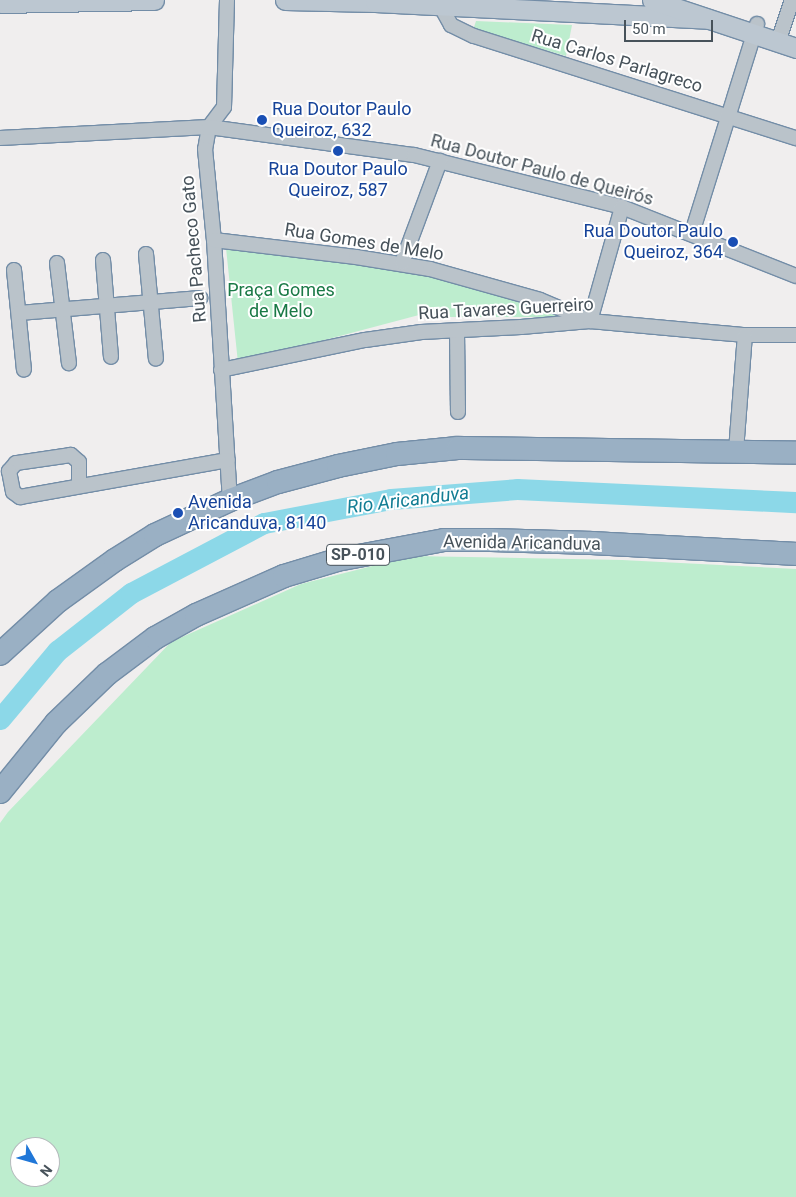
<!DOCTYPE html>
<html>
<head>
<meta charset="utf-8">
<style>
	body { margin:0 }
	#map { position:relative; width:796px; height:1197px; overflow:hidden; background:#f0eeee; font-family:Roboto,sans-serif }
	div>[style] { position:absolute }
	.green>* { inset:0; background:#bdedce }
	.river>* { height:21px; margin:-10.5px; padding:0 10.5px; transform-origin:10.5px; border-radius:10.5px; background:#8cd8e8 }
	.roads { filter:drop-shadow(1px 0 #738da7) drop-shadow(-1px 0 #738da7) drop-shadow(0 1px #738da7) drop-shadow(0 -1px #738da7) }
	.minor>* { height:14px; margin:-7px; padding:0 7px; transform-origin:7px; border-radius:7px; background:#bac3ca }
	.secondary>* { height:19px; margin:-9.5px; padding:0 9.5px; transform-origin:9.5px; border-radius:9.5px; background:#bcc7d1 }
	.trunk>* { height:22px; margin:-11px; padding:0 11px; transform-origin:11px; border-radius:11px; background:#9ab0c4 }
	.dots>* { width:14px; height:14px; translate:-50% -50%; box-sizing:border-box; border:2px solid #fff; border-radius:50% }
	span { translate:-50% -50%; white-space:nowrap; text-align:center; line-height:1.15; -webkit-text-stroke:4px #fff; paint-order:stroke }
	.shield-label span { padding:1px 4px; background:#fff; border:1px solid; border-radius:4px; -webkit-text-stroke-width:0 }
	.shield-label { font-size:16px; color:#47525a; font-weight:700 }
	.street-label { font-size:18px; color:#47525a }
	.transit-label { font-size:18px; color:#164399 }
	.left { translate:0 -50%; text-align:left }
	.right { translate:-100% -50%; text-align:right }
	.park-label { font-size:18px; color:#1a7946 }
	.water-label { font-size:19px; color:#127d94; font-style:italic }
	.north { position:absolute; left:10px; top:1137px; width:50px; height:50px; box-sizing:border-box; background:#fff; border:1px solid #b5babd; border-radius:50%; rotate:128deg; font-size:14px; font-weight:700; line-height:20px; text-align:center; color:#47525a }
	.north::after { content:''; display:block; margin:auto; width:18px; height:22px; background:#2077d8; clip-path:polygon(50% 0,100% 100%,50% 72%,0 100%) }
	.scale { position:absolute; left:624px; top:20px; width:89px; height:22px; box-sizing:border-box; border:2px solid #47525a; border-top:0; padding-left:6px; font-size:15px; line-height:18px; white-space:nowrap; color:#47525a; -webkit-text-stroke:4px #fff; paint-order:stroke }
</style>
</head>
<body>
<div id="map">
	<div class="green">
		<div style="clip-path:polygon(476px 21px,572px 25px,566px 56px,477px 30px,474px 27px)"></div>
		<div style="clip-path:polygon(226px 248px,402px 265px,565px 317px,441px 317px,419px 315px,238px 363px)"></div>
		<div style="clip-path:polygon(evenodd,412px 556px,622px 560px,796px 569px,796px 1197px,0 1197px,0 823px,8px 812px,171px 642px,301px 584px,412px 556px,20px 1147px,50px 1147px,50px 1177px,20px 1177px,20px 1147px)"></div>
	</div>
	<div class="river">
		<div style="left:0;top:719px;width:89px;rotate:-50deg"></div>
		<div style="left:57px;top:651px;width:94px;rotate:-38.1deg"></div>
		<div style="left:131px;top:593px;width:150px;rotate:-27.8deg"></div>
		<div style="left:264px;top:523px;width:129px;rotate:-10.7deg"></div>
		<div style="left:391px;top:499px;width:126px;rotate:-4.5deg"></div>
		<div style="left:517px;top:489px;width:279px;rotate:2.7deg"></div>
	</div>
	<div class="roads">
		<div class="minor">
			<div style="left:227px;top:0;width:107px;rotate:91.6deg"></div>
			<div style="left:224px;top:107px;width:25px;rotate:127deg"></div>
			<div style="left:209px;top:127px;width:22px;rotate:100deg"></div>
			<div style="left:205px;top:149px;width:91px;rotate:84.4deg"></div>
			<div style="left:214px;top:240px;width:260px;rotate:86.5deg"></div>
			<div style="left:440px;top:5px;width:23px;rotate:61deg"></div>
			<div style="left:451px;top:25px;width:25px;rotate:26deg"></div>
			<div style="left:474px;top:36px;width:338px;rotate:17.6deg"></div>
			<div style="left:778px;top:42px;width:44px;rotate:-71.6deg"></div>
			<div style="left:0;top:138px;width:209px;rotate:-3deg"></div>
			<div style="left:209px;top:127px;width:207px;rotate:7.8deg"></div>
			<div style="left:414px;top:155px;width:214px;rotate:14deg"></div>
			<div style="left:622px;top:207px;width:187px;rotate:21.6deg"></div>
			<div style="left:692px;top:233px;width:219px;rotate:-72.7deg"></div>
			<div style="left:214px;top:240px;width:143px;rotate:6.8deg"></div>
			<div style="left:356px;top:257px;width:75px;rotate:9.2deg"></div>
			<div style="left:430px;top:269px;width:114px;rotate:15.7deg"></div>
			<div style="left:540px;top:300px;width:54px;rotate:22.8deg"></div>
			<div style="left:590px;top:321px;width:118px;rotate:-74.3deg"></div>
			<div style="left:146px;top:254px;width:105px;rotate:84.6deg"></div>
			<div style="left:103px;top:260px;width:97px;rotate:85.3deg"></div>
			<div style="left:57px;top:263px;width:101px;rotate:83.2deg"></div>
			<div style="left:402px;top:263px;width:109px;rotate:-69.6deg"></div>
			<div style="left:14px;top:270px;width:100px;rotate:84.3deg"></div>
			<div style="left:19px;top:313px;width:182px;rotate:-4.7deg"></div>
			<div style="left:457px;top:331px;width:81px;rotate:89.3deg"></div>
			<div style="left:221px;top:370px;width:147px;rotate:-11.8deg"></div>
			<div style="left:365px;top:340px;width:57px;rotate:-8.1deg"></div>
			<div style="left:421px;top:332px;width:100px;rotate:-2.9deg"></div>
			<div style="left:521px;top:327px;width:69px;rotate:-5deg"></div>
			<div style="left:590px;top:321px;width:156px;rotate:5.2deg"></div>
			<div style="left:745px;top:335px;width:51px"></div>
			<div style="left:736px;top:451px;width:116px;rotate:-85.6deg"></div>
			<div style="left:79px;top:484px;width:22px;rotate:-90deg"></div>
			<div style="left:79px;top:462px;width:11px;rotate:-139deg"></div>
			<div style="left:71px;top:455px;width:56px;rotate:171.7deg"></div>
			<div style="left:16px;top:463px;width:11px;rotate:131deg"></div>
			<div style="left:9px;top:471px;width:21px;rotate:79deg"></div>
			<div style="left:13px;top:492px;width:9px;rotate:36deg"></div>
			<div style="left:20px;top:497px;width:211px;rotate:-10.1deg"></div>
		</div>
		<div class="secondary">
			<div style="left:285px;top:0;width:90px;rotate:1.3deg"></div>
			<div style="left:375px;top:2px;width:333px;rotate:2.9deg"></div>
			<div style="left:652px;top:0;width:152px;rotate:18.4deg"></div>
			<div style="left:0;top:3px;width:154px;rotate:-1.1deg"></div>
		</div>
		<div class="trunk">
			<div style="left:0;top:654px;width:79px;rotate:-42.4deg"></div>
			<div style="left:58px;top:601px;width:70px;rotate:-35.7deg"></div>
			<div style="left:115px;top:560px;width:47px;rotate:-32deg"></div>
			<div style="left:155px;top:535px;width:83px;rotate:-25deg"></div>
			<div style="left:230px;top:500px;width:51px;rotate:-20.6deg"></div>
			<div style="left:278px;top:482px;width:62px;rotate:-14.9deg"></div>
			<div style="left:338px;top:466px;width:60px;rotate:-11.5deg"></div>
			<div style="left:397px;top:454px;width:61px;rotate:-5.6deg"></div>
			<div style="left:458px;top:448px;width:338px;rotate:0.8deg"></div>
			<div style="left:0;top:792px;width:89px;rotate:-50.9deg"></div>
			<div style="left:56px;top:723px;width:71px;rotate:-43.9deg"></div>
			<div style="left:107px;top:674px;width:60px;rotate:-36.9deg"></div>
			<div style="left:155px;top:638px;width:47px;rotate:-29.3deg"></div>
			<div style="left:196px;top:615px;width:96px;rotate:-23.9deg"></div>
			<div style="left:284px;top:576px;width:55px;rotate:-16.8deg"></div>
			<div style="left:337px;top:560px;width:109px;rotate:-10.6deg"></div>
			<div style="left:444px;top:540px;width:47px"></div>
			<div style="left:491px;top:540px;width:102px;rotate:1.7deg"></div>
			<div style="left:593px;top:543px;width:203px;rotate:3.1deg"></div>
		</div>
	</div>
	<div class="dots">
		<div style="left:262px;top:120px;background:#1a4fb4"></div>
		<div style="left:338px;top:151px;background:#1a4fb4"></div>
		<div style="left:733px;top:242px;background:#1a4fb4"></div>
		<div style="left:178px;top:513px;background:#1a4fb4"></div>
	</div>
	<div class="shield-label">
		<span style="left:358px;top:555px">SP-010</span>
	</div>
	<div class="street-label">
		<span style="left:617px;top:61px;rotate:17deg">Rua Carlos Parlagreco</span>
		<span style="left:542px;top:170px;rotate:15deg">Rua Doutor Paulo de Queirós</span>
		<span style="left:364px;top:242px;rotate:9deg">Rua Gomes de Melo</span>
		<span style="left:194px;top:249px;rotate:-95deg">Rua Pacheco Gato</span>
		<span style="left:506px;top:309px;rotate:-3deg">Rua Tavares Guerreiro</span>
		<span style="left:522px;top:543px;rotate:1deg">Avenida Aricanduva</span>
	</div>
	<div class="transit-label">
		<span class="left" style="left:272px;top:120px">Rua Doutor Paulo<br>Queiroz, 632</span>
		<span style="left:338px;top:180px">Rua Doutor Paulo<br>Queiroz, 587</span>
		<span class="right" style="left:723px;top:242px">Rua Doutor Paulo<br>Queiroz, 364</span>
		<span class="left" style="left:188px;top:513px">Avenida<br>Aricanduva, 8140</span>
	</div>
	<div class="park-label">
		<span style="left:281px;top:301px">Praça Gomes<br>de Melo</span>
	</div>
	<div class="water-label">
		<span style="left:408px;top:500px;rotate:-7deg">Rio Aricanduva</span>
	</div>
	<div class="north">N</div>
	<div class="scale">50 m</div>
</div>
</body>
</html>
